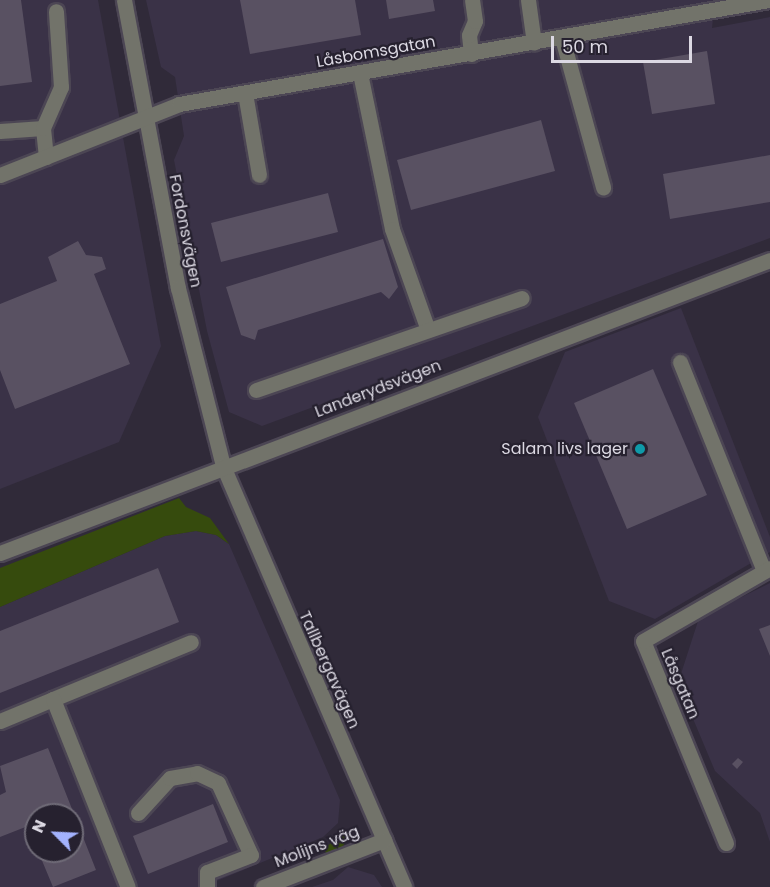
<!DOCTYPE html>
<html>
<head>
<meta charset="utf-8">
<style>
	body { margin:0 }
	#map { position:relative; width:770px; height:887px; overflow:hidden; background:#302a39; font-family:Poppins,sans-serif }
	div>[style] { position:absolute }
	.built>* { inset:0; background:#3a3247 }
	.green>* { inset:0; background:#364b0d }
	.building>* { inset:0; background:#595162 }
	.roads { filter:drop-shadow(2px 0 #4c4654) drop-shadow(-2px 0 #4c4654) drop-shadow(0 2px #4c4654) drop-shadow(0 -2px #4c4654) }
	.minor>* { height:15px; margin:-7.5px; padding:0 7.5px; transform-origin:7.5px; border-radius:7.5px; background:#72736a }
	.dots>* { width:16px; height:16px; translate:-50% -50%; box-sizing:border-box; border:3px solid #26212f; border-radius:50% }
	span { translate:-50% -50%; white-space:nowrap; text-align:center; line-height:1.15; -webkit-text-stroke:4.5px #26212f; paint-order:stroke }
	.street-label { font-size:16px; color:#dcd9e3 }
	.poi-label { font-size:16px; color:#dcd9e3 }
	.right { translate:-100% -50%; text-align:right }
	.north { position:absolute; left:24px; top:803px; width:60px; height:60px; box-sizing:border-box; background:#26212f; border:2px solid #6f6b77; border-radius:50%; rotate:294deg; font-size:16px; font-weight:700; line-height:24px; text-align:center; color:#dcd9e3 }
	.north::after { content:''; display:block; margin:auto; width:21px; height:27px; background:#a3b2fd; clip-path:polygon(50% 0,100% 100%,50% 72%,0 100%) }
	.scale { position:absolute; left:551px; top:36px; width:141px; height:27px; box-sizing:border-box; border:3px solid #dcd9e3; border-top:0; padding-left:8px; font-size:18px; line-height:21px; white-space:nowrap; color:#dcd9e3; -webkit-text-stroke:4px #26212f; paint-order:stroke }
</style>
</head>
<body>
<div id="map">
	<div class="built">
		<div style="clip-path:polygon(0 0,98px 0,161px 346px,119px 442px,0 489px)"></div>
		<div style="clip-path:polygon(146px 0,715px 0,712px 28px,770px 17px,770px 238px,262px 426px,229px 412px,207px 331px,174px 160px,184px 136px,175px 77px,161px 67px)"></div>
		<div style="clip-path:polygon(681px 308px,770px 537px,770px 552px,655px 619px,609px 601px,538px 417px,565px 352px)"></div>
		<div style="clip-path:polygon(evenodd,196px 531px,216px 535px,229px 544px,340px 800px,338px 823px,323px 837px,202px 887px,0 887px,0 607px,165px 536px,196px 531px,36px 815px,72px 815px,72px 851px,36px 851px,36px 815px)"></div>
		<div style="clip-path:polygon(770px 583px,770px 842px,760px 813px,715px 771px,678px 683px,699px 618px)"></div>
		<div style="clip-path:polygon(348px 867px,374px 875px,382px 887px,312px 887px,333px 880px)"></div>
	</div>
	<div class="green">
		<div style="clip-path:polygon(179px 498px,186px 507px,210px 518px,229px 544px,216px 535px,196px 531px,165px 536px,0 607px,0 568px)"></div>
		<div style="clip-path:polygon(344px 832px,350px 837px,342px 847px,327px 855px,324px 849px)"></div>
	</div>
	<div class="building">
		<div style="clip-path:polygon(0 0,21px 0,32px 82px,0 86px)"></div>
		<div style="clip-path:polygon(240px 0,355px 0,361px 35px,250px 54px)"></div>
		<div style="clip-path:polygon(386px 0,433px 0,435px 11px,389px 19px)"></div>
		<div style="clip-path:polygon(707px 51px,715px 104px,652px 114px,643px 62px)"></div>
		<div style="clip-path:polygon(541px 120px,555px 171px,411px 210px,397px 160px)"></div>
		<div style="clip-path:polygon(770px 155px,770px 202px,670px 219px,663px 174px)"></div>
		<div style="clip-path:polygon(328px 193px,338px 232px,221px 262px,211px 223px)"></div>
		<div style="clip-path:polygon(383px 239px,398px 287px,389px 299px,381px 292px,258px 330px,255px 340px,241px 335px,226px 287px)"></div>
		<div style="clip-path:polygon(78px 241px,86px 255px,102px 257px,106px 269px,94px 274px,130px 364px,15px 409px,0 370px,0 304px,57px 281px,48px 257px)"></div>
		<div style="clip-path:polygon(653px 369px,707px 495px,627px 529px,574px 403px)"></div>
		<div style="clip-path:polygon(158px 568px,179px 622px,0 693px,0 631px)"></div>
		<div style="clip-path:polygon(770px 625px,770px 656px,759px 629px)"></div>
		<div style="clip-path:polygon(48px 748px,96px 870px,53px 887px,38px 851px,72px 851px,72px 815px,36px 815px,36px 845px,28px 826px,0 837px,0 795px,6px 792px,0 766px)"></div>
		<div style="clip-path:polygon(738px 758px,743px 762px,737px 769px,732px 764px)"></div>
		<div style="clip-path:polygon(213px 804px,228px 842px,148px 874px,133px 836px)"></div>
	</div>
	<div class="roads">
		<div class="minor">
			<div style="left:124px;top:0;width:293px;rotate:79.4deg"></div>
			<div style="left:178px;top:288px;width:184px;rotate:75.8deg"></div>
			<div style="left:223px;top:466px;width:458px;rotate:66.7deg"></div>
			<div style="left:528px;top:0;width:43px;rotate:82.1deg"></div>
			<div style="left:562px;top:38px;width:155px;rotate:74.6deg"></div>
			<div style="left:471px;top:54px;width:19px;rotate:-96deg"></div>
			<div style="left:469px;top:35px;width:15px;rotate:-67deg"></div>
			<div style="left:475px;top:21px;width:21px;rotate:-98deg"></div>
			<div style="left:360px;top:73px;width:159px;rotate:78.4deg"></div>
			<div style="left:392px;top:229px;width:107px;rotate:70.4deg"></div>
			<div style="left:245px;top:93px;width:83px;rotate:80.3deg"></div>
			<div style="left:0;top:131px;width:43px;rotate:-4deg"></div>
			<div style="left:46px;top:157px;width:29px;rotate:-96deg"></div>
			<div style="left:43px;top:128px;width:45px;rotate:-66.3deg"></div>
			<div style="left:61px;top:87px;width:76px;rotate:-93.8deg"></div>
			<div style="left:0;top:175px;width:193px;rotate:-21.6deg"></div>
			<div style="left:179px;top:104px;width:599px;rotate:-10deg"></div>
			<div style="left:680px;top:362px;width:225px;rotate:68.1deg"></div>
			<div style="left:256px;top:390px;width:281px;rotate:-19.1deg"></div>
			<div style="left:0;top:553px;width:824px;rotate:-20.83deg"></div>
			<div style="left:53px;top:699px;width:149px;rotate:-22.4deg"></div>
			<div style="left:0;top:721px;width:57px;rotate:-22.5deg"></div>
			<div style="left:53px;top:699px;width:202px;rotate:68.3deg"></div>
			<div style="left:138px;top:813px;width:47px;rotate:-47.6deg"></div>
			<div style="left:170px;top:778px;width:27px;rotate:-10deg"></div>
			<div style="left:197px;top:773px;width:23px;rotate:25deg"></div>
			<div style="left:218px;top:783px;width:79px;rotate:65.4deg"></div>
			<div style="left:251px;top:855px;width:47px;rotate:158.9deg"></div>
			<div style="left:207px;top:872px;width:15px;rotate:90deg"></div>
			<div style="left:726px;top:843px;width:218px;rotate:-112.3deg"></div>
			<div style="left:643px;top:641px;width:146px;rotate:-29.9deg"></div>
			<div style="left:263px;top:887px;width:130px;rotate:-21.2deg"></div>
		</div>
	</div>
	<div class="dots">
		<div style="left:640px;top:449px;background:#0f9aa8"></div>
	</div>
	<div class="street-label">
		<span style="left:376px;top:52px;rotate:-10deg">Låsbomsgatan</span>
		<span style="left:185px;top:231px;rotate:79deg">Fordonsvägen</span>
		<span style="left:378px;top:389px;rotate:-21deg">Landerydsvägen</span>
		<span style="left:329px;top:670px;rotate:66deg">Tallbergavägen</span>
		<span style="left:680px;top:684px;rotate:67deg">Låsgatan</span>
		<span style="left:317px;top:847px;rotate:-21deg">Molijns väg</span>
	</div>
	<div class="poi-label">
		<span class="right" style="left:628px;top:449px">Salam livs lager</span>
	</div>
	<div class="north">N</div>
	<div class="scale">50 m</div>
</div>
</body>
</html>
